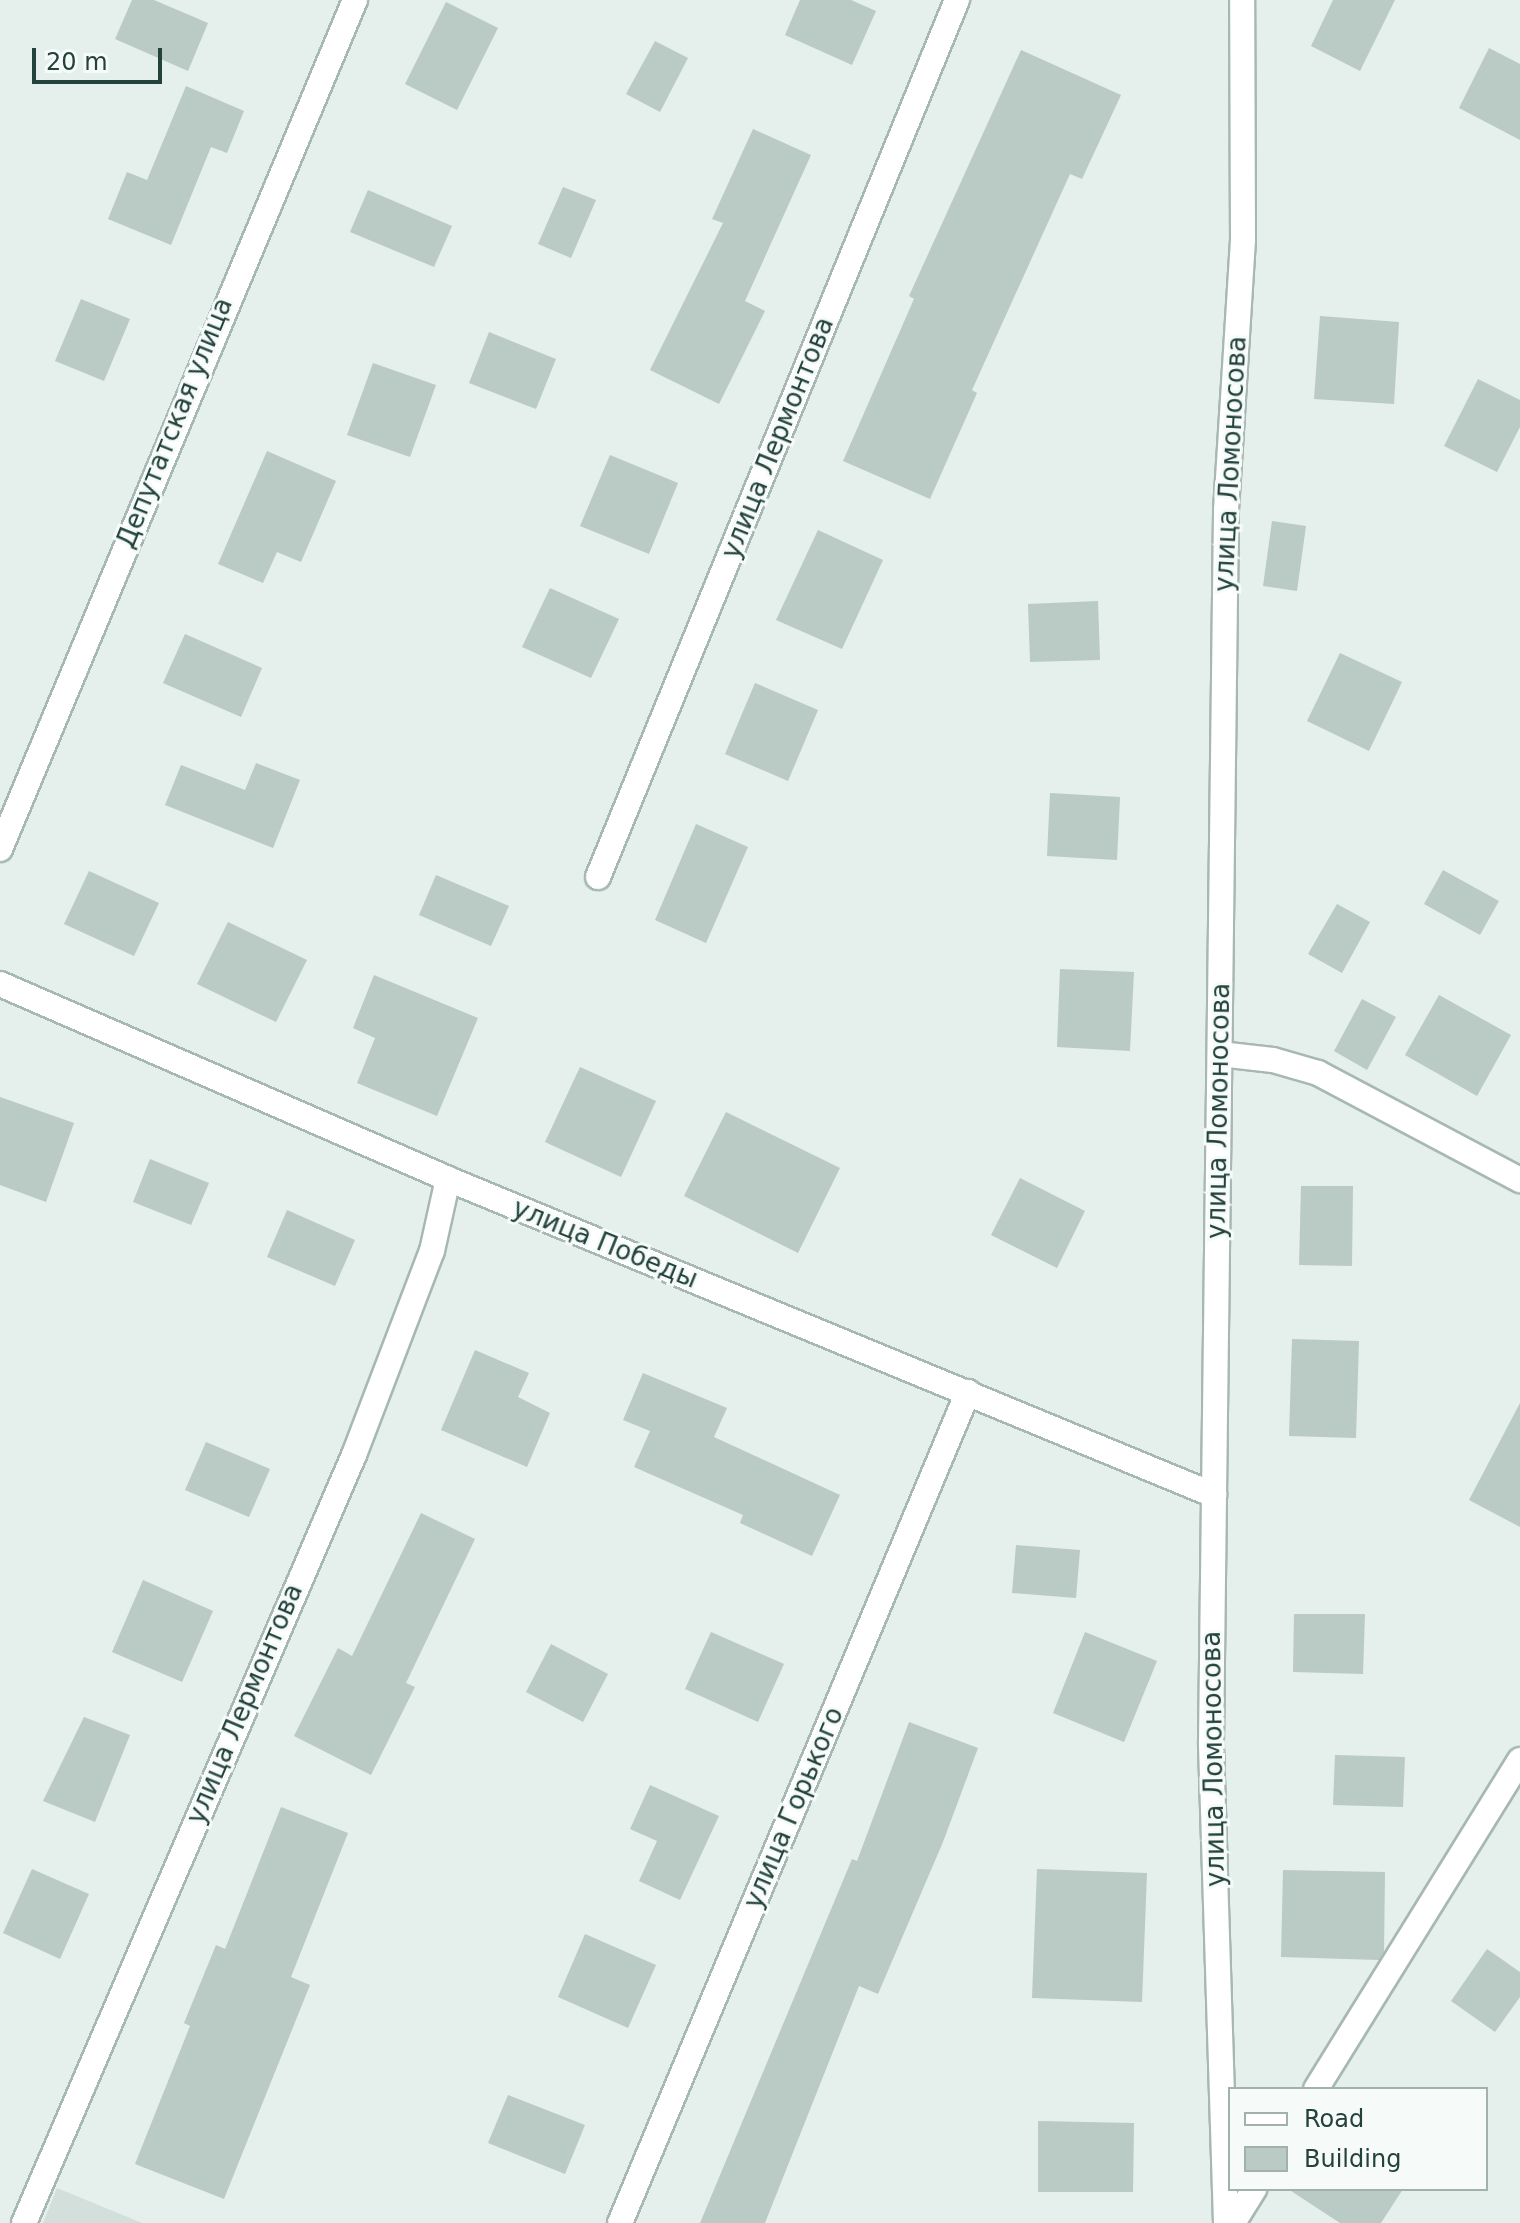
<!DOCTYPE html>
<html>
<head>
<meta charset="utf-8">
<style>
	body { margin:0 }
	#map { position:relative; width:1520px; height:2223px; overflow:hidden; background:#e5efeb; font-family:"DejaVu Sans",sans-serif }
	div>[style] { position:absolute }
	.built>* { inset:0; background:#d3dfdb }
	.building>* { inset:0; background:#bacac5 }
	.roads { filter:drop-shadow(2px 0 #a7b8b3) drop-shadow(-2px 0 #a7b8b3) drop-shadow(0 2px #a7b8b3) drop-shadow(0 -2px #a7b8b3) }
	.street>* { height:24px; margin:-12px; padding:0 12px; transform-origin:12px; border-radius:12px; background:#fff }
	span { translate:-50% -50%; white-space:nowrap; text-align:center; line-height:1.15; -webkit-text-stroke:6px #f6fbf9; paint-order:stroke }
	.street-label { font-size:26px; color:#23423c }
	.legend { position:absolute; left:1228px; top:2087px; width:260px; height:104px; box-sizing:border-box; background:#f6fbf9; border:2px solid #a2b1ad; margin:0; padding:10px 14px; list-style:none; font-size:24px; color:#23423c }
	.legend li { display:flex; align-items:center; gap:16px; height:40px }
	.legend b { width:40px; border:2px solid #a2b1ad }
	.scale { position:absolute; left:32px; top:48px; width:130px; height:36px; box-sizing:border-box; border:4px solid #23423c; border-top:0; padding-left:10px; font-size:24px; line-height:28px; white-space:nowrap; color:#23423c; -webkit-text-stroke:6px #f6fbf9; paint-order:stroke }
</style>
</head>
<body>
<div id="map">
	<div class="built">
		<div style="clip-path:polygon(57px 2188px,142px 2223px,43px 2223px)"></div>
	</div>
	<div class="building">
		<div style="clip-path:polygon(132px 0,154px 0,208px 23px,188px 71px,115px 39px)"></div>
		<div style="clip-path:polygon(800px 0,851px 0,876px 11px,852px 65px,785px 35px)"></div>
		<div style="clip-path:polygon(1333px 0,1395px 0,1360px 71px,1311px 46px)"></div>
		<div style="clip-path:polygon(446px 2px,498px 28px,457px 110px,405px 84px)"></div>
		<div style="clip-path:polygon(655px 41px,688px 58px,660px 112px,626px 94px)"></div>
		<div style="clip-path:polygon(1489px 48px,1520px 64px,1520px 140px,1459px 108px)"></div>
		<div style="clip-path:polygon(1021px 50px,1121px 95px,1082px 179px,1070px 174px,972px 390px,977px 393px,930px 499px,843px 461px,914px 299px,909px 296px)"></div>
		<div style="clip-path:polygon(186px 86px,244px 111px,227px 153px,211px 147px,171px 245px,108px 219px,127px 172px,147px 180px)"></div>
		<div style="clip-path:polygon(753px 129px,811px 155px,745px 301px,765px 311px,719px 404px,650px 370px,723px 223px,712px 219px)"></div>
		<div style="clip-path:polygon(563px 187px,596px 200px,571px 258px,538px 244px)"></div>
		<div style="clip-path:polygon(368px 190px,452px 226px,434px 267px,350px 232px)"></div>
		<div style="clip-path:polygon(81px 299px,130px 319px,104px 381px,55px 361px)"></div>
		<div style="clip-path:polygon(1320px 316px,1399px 322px,1394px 404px,1314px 399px)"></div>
		<div style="clip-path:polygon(489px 332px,556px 359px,536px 409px,469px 383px)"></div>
		<div style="clip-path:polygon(373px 363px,436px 385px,410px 457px,347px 435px)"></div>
		<div style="clip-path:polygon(1478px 379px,1520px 400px,1520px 427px,1497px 472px,1444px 446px)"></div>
		<div style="clip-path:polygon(267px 451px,336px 481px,301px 562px,277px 552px,263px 583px,218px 564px)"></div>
		<div style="clip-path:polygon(610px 455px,678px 483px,649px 554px,580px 526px)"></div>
		<div style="clip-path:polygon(1272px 521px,1306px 526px,1297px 591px,1263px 586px)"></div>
		<div style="clip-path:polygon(818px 530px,883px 560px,842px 649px,776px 620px)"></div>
		<div style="clip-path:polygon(550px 588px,619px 619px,591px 678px,522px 647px)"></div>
		<div style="clip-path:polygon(1098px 601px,1100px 660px,1030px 662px,1028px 604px)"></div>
		<div style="clip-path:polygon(185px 634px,262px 668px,241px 717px,163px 683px)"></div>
		<div style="clip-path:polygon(1340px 653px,1402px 682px,1369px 751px,1307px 721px)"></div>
		<div style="clip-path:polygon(755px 683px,818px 710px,788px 781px,725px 754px)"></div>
		<div style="clip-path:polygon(256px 763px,300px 780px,273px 848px,165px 805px,181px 765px,245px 790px)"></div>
		<div style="clip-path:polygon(1050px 793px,1120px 797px,1117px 860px,1047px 856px)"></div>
		<div style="clip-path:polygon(696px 824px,748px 847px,706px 943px,655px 920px)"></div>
		<div style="clip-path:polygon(1443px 870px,1499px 901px,1480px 935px,1424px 904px)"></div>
		<div style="clip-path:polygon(89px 871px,159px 903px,134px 956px,64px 924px)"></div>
		<div style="clip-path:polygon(436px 875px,509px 906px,491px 946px,419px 915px)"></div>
		<div style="clip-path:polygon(1337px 904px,1370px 922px,1342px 973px,1308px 954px)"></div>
		<div style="clip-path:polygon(228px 922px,307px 960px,276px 1022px,197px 984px)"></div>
		<div style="clip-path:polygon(1060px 969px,1134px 972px,1130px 1051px,1057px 1047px)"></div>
		<div style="clip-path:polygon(374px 975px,478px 1018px,437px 1116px,357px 1083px,375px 1038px,353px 1028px)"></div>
		<div style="clip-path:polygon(1439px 995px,1511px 1035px,1477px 1096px,1405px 1055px)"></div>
		<div style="clip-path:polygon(1362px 999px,1396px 1017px,1367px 1070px,1334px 1051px)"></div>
		<div style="clip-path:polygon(580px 1067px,656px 1101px,621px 1177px,545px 1142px)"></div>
		<div style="clip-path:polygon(0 1097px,74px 1123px,46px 1202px,0 1185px)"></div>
		<div style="clip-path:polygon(726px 1112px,840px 1168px,798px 1253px,684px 1196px)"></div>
		<div style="clip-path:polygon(150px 1159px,209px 1183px,191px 1225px,133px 1202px)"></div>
		<div style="clip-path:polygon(1020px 1178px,1085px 1211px,1057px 1268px,991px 1235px)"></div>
		<div style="clip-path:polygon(1301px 1186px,1353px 1186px,1352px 1266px,1299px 1265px)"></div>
		<div style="clip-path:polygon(287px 1210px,355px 1240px,335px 1286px,267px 1257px)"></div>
		<div style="clip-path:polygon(1292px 1339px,1359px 1341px,1356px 1438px,1289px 1436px)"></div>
		<div style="clip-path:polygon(475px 1350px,529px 1373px,518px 1397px,550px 1413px,527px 1467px,441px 1430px)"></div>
		<div style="clip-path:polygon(643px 1373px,727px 1408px,714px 1437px,840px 1495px,812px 1556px,740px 1523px,743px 1515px,634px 1467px,650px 1431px,623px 1420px)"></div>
		<div style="clip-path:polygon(1520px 1403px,1520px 1527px,1469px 1500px)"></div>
		<div style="clip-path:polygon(206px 1442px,270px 1469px,249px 1517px,185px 1490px)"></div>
		<div style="clip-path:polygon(421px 1513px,475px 1539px,406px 1683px,415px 1687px,371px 1775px,294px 1736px,338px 1648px,352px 1656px)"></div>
		<div style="clip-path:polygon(1016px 1545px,1080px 1550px,1076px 1598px,1012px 1593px)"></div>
		<div style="clip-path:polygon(143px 1580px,213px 1611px,182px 1682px,112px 1652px)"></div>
		<div style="clip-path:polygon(1294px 1614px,1365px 1614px,1363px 1674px,1293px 1672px)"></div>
		<div style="clip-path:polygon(711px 1632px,784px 1664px,758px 1722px,685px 1689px)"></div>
		<div style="clip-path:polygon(1085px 1632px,1157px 1661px,1124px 1742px,1053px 1713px)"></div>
		<div style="clip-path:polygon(551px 1644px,608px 1674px,583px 1722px,526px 1692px)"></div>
		<div style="clip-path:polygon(84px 1717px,130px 1735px,95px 1822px,43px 1801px)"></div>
		<div style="clip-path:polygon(909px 1722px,978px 1748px,943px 1842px,878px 1994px,859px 1986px,765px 2223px,700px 2223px,852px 1859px,857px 1861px)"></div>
		<div style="clip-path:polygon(1335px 1755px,1405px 1757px,1403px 1807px,1333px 1805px)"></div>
		<div style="clip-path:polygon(650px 1785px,719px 1816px,680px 1900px,639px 1881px,657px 1841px,630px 1829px)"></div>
		<div style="clip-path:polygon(281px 1807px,348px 1833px,291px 1977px,310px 1985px,224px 2199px,135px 2164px,190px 2026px,184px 2023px,216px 1945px,225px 1949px)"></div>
		<div style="clip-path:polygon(32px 1869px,89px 1894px,60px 1959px,3px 1933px)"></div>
		<div style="clip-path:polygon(1037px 1869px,1147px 1873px,1142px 2002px,1032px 1998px)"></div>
		<div style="clip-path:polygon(1283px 1870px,1385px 1872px,1384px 1952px,1379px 1960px,1281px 1957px)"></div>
		<div style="clip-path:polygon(585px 1934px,656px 1965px,628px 2028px,558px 1997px)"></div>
		<div style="clip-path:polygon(1487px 1949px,1520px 1972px,1520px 1997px,1495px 2032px,1451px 2001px)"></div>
		<div style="clip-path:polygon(508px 2095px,585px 2125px,565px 2174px,488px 2143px)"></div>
		<div style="clip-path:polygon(1038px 2121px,1134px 2123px,1133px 2192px,1038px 2192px)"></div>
		<div style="clip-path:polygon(1288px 2189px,1403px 2189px,1381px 2223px,1340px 2223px)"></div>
	</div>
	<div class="roads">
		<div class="street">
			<div style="left:0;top:849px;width:920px;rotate:-67.31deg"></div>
			<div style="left:598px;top:877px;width:948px;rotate:-67.74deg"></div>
			<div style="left:0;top:984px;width:489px;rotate:23.5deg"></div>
			<div style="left:448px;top:1179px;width:829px;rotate:22.42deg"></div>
			<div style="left:1220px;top:1054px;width:53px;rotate:6.5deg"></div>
			<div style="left:1273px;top:1060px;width:47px;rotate:16.1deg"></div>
			<div style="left:1318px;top:1073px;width:229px;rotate:27.9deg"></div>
			<div style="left:1316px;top:2089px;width:387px;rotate:-58.2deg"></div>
			<div style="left:24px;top:2223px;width:836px;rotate:-66.75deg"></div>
			<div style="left:354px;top:1455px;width:218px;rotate:-69.1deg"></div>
			<div style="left:432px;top:1251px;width:74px;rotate:-77.5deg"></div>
			<div style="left:620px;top:2223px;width:901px;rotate:-67.28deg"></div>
			<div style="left:1226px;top:2223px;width:481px;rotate:-91.8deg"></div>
			<div style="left:1211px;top:1742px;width:1232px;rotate:-89.3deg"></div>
			<div style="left:1226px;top:510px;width:271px;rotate:-86.4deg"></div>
			<div style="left:1243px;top:240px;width:240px;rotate:-90.2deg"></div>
			<div style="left:1233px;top:2223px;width:40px;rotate:-58deg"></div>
		</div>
	</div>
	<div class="street-label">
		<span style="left:175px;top:423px;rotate:-68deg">Депутатская улица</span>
		<span style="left:778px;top:438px;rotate:-68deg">улица Лермонтова</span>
		<span style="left:1231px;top:464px;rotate:-87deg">улица Ломоносова</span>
		<span style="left:1219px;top:1111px;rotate:-89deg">улица Ломоносова</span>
		<span style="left:605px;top:1244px;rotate:22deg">улица Победы</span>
		<span style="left:245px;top:1704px;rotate:-67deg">улица Лермонтова</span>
		<span style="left:1214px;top:1759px;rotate:-91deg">улица Ломоносова</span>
		<span style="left:794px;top:1808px;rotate:-67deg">улица Горького</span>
	</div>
	<ul class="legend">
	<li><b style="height:10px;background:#fff"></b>Road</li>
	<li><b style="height:22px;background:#bacac5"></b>Building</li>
	</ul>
	<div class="scale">20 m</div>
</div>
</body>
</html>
